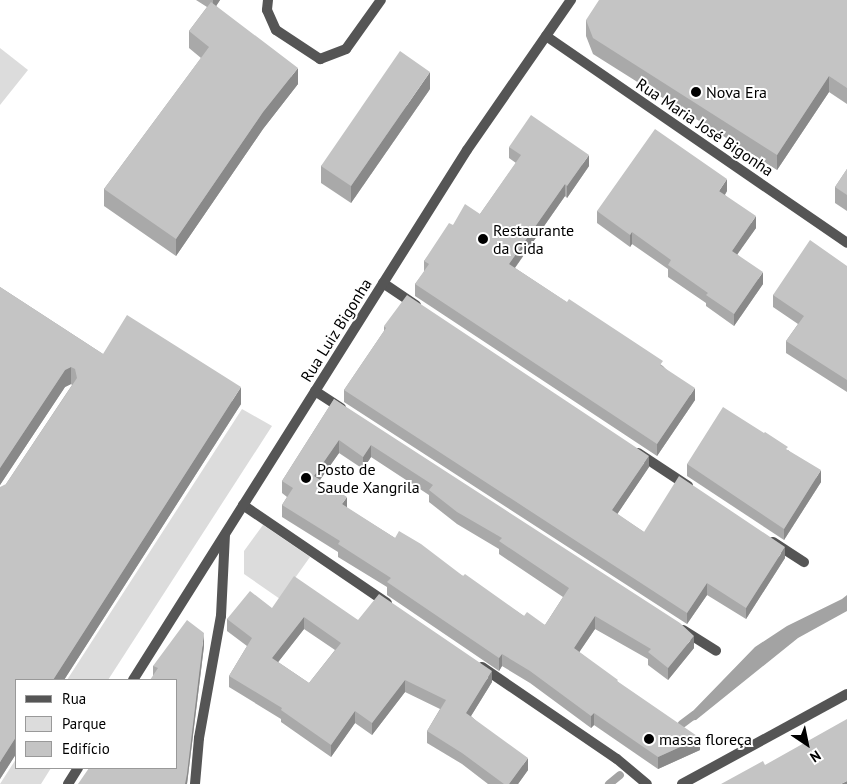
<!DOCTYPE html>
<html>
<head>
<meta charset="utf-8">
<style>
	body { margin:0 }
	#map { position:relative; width:847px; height:784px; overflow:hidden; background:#fff; font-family:"PT Sans",sans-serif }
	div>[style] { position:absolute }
	.green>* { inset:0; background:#dcdcdc }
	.water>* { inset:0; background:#a3a3a3 }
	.stream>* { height:8px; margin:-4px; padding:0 4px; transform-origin:4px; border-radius:4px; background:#a3a3a3 }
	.lane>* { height:10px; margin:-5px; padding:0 5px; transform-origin:5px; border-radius:5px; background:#555 }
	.street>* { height:10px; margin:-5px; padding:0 5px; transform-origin:5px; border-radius:5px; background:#555 }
	.wall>* { inset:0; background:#a9a9a9 }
	.shaded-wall>* { inset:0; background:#898989 }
	.building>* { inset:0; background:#c4c4c4 }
	.dots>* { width:14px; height:14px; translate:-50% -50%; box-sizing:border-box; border:2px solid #fff; border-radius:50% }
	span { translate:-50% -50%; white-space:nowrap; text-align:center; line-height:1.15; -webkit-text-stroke:4px #fff; paint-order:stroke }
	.poi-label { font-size:16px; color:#000 }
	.left { translate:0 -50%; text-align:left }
	.street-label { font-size:16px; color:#000 }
	.legend { position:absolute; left:15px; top:679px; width:162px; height:90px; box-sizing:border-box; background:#fff; border:1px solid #999; margin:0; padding:6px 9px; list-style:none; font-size:15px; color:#000 }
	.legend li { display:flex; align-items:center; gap:10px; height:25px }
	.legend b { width:25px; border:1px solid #999 }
	.north { position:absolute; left:782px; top:719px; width:50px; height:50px; -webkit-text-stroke:4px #fff; paint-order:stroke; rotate:146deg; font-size:14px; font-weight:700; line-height:20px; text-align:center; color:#000 }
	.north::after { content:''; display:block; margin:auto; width:18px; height:22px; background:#000; clip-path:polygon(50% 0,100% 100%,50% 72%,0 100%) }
</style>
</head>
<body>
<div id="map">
	<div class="green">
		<div style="clip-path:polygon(0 48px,28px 70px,0 105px)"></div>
		<div style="clip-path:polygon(242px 409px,272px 426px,108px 680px,67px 680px)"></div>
		<div style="clip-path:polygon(263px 525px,310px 557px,280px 599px,244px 574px,244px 551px)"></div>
		<div style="clip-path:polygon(16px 759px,16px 768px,51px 768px,41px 784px,0 784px)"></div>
	</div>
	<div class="water">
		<div style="clip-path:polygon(847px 595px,847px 611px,798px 638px,696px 720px,686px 721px,690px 714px,755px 647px,787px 626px,842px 599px)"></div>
	</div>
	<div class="stream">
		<div style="left:682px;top:724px;width:15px;rotate:-37deg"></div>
		<div style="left:609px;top:784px;width:14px;rotate:-39deg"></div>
	</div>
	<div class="lane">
		<div style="left:268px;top:0;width:10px;rotate:96deg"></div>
		<div style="left:267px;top:10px;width:22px;rotate:66deg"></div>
		<div style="left:276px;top:30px;width:53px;rotate:33.4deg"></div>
		<div style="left:320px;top:59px;width:28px;rotate:-21deg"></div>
		<div style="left:346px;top:49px;width:60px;rotate:-54.5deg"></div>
	</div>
	<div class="street">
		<div style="left:546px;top:36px;width:365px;rotate:34.5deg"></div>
		<div style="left:383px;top:283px;width:40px;rotate:34deg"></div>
		<div style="left:315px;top:391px;width:31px;rotate:33deg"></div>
		<div style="left:638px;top:453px;width:60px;rotate:33.4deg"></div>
		<div style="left:243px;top:505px;width:174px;rotate:34.2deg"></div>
		<div style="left:773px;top:542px;width:37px;rotate:33deg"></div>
		<div style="left:683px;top:630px;width:39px;rotate:32deg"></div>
		<div style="left:482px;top:667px;width:163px;rotate:34.3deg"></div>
		<div style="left:617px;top:759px;width:39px;rotate:40deg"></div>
		<div style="left:133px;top:680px;width:626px;rotate:-57.78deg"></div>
		<div style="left:467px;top:150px;width:183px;rotate:-55.3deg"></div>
		<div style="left:68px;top:784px;width:19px;rotate:-58deg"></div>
		<div style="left:195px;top:784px;width:46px;rotate:-85deg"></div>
		<div style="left:199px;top:738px;width:124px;rotate:-79.8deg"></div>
		<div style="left:221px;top:616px;width:81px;rotate:-87.2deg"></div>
		<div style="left:682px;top:784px;width:188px;rotate:-28.6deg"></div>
	</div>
	<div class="wall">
		<div style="clip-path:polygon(196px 0,220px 0,216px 6px,298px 84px,263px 129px,176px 256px,104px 206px,104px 189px,201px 58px,189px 48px,189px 31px,207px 7px)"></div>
		<div style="clip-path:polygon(847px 0,847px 104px,829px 92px,777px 170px,593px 54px,586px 36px,586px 20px)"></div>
		<div style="clip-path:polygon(430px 89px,351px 203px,321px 183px,321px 166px)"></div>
		<div style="clip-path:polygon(509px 147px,589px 166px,567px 198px,565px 196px,515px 268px,663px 366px,695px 400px,657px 456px,415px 296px,415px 284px,424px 272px,424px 261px,453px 225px,480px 214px,516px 163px,509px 158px)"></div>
		<div style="clip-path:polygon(847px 169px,847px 211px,835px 203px,835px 187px)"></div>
		<div style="clip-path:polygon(727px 191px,725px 195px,756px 228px,737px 254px,763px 284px,734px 326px,706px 306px,706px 303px,668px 277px,668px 269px,632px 244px,630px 247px,597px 223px,597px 211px)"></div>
		<div style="clip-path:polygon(847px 266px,847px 392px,786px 353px,786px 341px,798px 324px,773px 307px,773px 295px)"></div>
		<div style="clip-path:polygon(0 287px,103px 354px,241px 404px,64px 680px,16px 680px,16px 754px,0 779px,6px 484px,72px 385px,71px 384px,65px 387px,0 485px)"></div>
		<div style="clip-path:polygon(384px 326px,649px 467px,617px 514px,644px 532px,785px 558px,746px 619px,707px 595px,687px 624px,344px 402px,344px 390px,384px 331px)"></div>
		<div style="clip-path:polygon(evenodd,334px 399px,694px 648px,668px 680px,648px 665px,648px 659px,595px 629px,579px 652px,618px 682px,700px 750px,658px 769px,594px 725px,591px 728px,530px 683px,502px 666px,499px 671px,387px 595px,387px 587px,338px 557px,338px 552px,282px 517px,282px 505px,287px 497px,282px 493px,282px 481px,334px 399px,339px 453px,363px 469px,371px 457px,429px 495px,429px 502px,457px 524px,499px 549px,499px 554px,563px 597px,545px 625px,524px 616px,463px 576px,395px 538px,347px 508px,320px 480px,339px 453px)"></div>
		<div style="clip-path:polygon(788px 450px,821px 482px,784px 540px,687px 476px,687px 464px)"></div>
		<div style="clip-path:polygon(evenodd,272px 608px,358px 620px,492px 682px,471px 716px,528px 770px,518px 784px,488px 784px,462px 764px,427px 743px,427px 731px,440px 709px,405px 692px,372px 735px,355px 723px,331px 757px,281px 722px,281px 719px,229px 687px,229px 676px,247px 646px,227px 631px,227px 619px,272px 608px,304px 629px,335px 650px,309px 683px,278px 662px,304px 629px)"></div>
		<div style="clip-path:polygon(204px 646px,187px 784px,78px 784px,176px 768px,153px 676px,153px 666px)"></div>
	</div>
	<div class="shaded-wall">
		<div style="clip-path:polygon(213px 0,220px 0,213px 11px)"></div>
		<div style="clip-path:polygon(298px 68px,298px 84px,263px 129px,176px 256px,176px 239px,263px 112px)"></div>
		<div style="clip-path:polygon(430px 72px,430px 89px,351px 203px,351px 186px)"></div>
		<div style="clip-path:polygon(829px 76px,829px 92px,777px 170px,777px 155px)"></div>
		<div style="clip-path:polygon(589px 155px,589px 166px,567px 198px,567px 186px)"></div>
		<div style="clip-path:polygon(727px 179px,727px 191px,719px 203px,719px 191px)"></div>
		<div style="clip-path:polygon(565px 184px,565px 196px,509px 276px,509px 264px)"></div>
		<div style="clip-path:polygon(756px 216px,756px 228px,732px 262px,732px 251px)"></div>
		<div style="clip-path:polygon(632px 232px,632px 244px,630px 247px,630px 235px)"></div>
		<div style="clip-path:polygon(763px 272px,763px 284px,734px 326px,734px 314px)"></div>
		<div style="clip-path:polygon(71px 367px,71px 384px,65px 387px,0 485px,0 468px,65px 370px)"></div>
		<div style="clip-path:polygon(241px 387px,241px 404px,64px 680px,53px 680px)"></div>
		<div style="clip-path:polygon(695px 388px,695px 400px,657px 456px,657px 444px)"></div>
		<div style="clip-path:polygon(339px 440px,339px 453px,314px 488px,314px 476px)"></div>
		<div style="clip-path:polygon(371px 445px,371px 457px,363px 469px,363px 457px)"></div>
		<div style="clip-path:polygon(649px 456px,649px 467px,612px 522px,612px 510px)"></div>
		<div style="clip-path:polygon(821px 470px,821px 482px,784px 540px,784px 529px)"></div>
		<div style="clip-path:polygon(347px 497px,347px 509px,342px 504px)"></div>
		<div style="clip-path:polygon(785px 547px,785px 558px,746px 619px,746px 608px)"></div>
		<div style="clip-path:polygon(707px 583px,707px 595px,687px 624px,687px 613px)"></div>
		<div style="clip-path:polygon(595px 616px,595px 629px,574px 660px,574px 648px)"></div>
		<div style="clip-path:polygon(304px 617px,304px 629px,272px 670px,272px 658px)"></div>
		<div style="clip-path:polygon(204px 633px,204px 646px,187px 784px,185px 784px)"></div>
		<div style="clip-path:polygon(694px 636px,694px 648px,668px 680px,668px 668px)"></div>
		<div style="clip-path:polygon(502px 654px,502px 666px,499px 671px,499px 658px)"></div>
		<div style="clip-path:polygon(492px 671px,492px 682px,466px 724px,466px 713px)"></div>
		<div style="clip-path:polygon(405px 680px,405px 692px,372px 735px,372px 723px)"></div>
		<div style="clip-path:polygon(355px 711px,355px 723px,331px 757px,331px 745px)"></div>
		<div style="clip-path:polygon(594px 713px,594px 725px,591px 728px,591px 716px)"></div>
		<div style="clip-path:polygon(16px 737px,16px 754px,0 779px,0 762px)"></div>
		<div style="clip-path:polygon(700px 738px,700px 750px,658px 769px,658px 757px)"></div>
		<div style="clip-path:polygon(528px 758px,528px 770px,518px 784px,509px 784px)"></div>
		<div style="clip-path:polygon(847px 781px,847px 784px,841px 784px)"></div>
	</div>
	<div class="building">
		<div style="clip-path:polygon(599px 0,847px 0,847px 88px,829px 76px,777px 155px,593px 38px,586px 20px)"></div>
		<div style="clip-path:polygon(211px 2px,298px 68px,263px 112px,176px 239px,104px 189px,209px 47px,189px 31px)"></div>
		<div style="clip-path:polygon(400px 51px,430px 72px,351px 186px,321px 166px)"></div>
		<div style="clip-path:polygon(531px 115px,589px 155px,567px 186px,565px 184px,509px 264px,567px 302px,569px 299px,663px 361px,660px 365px,695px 388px,657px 444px,415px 284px,429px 264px,424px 261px,449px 223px,453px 225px,465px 204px,480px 214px,521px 155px,509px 147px)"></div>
		<div style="clip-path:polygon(655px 129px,727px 179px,719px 191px,756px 216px,732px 251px,763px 272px,734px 314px,706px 295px,708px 293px,668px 265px,671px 260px,632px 232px,630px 235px,597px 211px)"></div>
		<div style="clip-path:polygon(847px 169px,847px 195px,835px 187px)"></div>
		<div style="clip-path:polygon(810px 240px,847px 266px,847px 380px,786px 341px,804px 316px,773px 295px)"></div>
		<div style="clip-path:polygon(0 287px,103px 354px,127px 315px,241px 387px,53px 680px,16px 680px,16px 737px,0 762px,0 487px,6px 484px,77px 378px,75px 369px,71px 367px,65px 370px,0 468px)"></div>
		<div style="clip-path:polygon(407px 295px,649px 456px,612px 510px,644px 532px,679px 476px,785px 547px,746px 608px,707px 583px,687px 613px,344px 390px,386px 328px,384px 326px)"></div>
		<div style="clip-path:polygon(evenodd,334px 399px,680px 623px,694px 636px,668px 668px,648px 652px,651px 649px,595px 616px,574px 648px,618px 680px,617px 681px,700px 738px,658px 757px,594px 713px,591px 716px,530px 671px,502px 654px,499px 658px,387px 582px,391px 578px,338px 544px,340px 541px,282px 505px,293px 488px,282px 481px,334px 399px,339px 440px,363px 457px,371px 445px,433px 485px,429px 490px,457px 512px,502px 538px,499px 541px,569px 588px,545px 625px,527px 612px,524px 616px,465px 574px,463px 576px,421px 544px,399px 531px,395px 538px,342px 504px,347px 497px,314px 476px,339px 440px)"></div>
		<div style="clip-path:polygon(723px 407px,764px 433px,765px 432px,788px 447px,786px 449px,821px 470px,784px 529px,687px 464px)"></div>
		<div style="clip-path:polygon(evenodd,294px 576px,358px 620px,379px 594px,492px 671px,466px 713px,528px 758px,509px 784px,504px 784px,462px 753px,427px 731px,446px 700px,405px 680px,372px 723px,355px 711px,331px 745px,281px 710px,282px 708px,229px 676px,252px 638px,227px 619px,250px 591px,272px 608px,294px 576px,304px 617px,341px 643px,309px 683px,272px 658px,304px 617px)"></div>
		<div style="clip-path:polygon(187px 620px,204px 633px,187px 774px,185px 784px,78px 784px,89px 768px,176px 768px,176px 680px,150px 680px,158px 668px,153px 666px)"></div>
		<div style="clip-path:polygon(847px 719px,847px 781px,841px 784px,721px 784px,763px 761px,765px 765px)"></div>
	</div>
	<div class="dots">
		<div style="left:696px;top:92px;background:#000"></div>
		<div style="left:483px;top:239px;background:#000"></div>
		<div style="left:306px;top:478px;background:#000"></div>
		<div style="left:649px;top:739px;background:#000"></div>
	</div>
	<div class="poi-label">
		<span class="left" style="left:706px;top:92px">Nova Era</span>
		<span class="left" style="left:493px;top:239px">Restaurante<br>da Cida</span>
		<span class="left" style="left:317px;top:478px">Posto de<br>Saude Xangrila</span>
		<span class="left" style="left:659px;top:739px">massa floreça</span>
	</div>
	<div class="street-label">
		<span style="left:705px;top:127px;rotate:34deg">Rua Maria José Bigonha</span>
		<span style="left:336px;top:330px;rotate:-58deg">Rua Luiz Bigonha</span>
	</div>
	<ul class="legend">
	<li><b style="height:6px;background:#555"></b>Rua</li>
	<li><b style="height:14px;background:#dcdcdc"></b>Parque</li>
	<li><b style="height:14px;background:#c4c4c4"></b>Edifício</li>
	</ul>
	<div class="north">N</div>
</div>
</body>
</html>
